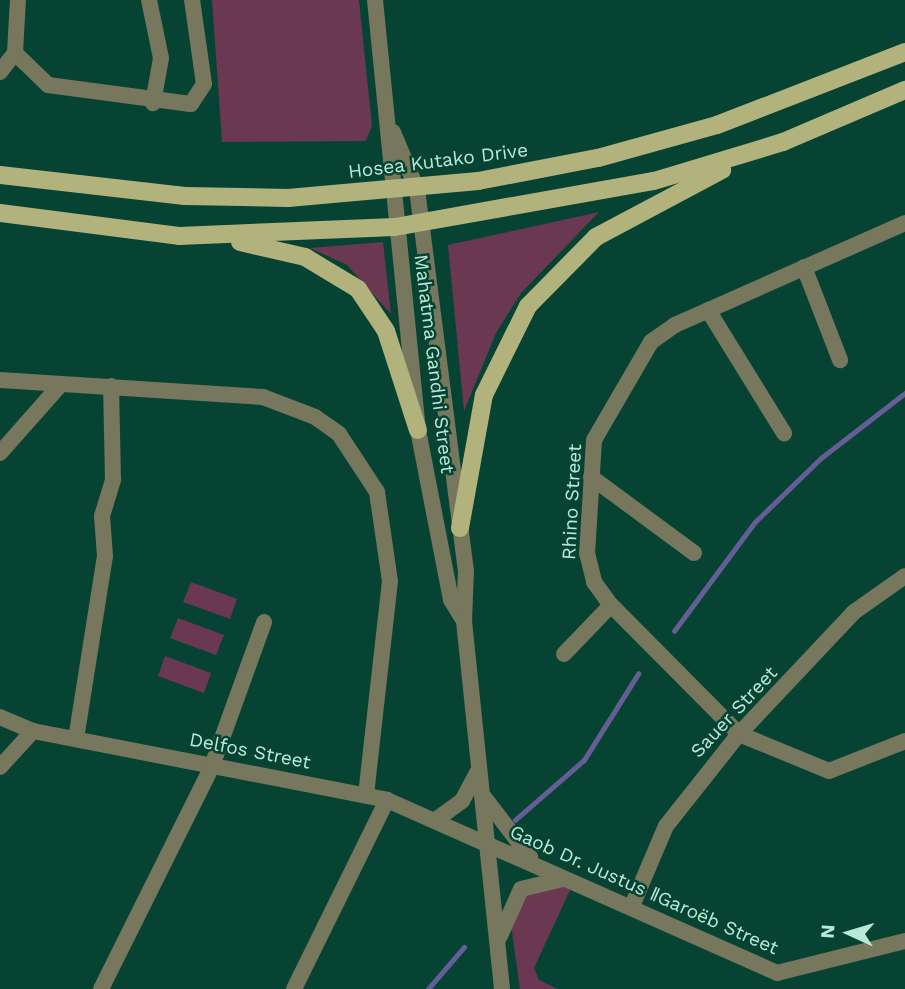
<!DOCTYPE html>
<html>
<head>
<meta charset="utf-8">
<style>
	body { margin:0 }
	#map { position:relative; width:905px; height:989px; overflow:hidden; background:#074333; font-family:"Work Sans",sans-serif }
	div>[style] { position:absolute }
	.green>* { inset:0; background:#6a3851 }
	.stream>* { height:4.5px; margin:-2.25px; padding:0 2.25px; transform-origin:2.25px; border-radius:2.25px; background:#655d96 }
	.minor>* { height:16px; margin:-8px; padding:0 8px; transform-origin:8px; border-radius:8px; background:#76775c }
	.major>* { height:18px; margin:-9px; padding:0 9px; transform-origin:9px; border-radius:9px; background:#b2b37c }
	span { translate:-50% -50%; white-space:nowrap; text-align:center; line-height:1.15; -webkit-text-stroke:5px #074333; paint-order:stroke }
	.street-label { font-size:19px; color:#bbe9d7 }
	.north { position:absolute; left:814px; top:898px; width:70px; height:70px; -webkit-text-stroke:5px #074333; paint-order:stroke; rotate:274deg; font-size:19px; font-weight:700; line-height:28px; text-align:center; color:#bbe9d7 }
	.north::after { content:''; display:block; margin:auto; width:24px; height:32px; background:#bbe9d7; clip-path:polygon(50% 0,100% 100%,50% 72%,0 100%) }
</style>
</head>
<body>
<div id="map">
	<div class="green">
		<div style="clip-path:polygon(212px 0,359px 0,372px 126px,366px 141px,222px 142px)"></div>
		<div style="clip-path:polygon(599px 212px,521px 293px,496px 333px,464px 411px,448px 245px)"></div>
		<div style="clip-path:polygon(383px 242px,391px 314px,347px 265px,310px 248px)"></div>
		<div style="clip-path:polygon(191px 582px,237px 599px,230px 619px,183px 602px)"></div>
		<div style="clip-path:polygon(178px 618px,224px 635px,216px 655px,170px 638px)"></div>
		<div style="clip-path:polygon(165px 656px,211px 673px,204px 693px,158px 676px)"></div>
		<div style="clip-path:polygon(558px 885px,571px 888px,534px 968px,539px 980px,558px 989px,520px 989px,511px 925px,522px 895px)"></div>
	</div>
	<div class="stream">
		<div style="left:674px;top:631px;width:136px;rotate:-53.4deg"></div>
		<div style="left:755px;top:522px;width:92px;rotate:-44.1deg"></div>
		<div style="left:821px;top:458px;width:106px;rotate:-37.7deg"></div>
		<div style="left:515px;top:820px;width:91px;rotate:-41deg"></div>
		<div style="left:584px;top:760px;width:102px;rotate:-57.9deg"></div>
		<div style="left:428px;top:989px;width:55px;rotate:-49.4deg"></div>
	</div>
	<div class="minor">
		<div style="left:149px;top:0;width:59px;rotate:78.3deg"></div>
		<div style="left:161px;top:58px;width:46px;rotate:100.1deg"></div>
		<div style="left:375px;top:0;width:432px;rotate:84.3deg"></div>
		<div style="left:418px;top:430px;width:173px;rotate:79deg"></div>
		<div style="left:451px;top:600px;width:25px;rotate:58deg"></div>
		<div style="left:15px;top:53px;width:46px;rotate:44.1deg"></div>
		<div style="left:48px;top:85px;width:144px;rotate:7.6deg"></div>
		<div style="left:191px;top:104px;width:24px;rotate:-57deg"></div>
		<div style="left:204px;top:84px;width:85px;rotate:-98.1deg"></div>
		<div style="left:0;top:72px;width:24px;rotate:-52deg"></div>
		<div style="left:15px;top:53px;width:53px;rotate:-86.8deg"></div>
		<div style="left:393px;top:132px;width:62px;rotate:67.2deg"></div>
		<div style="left:417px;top:189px;width:384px;rotate:82.7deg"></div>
		<div style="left:466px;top:570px;width:51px;rotate:92.2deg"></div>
		<div style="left:464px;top:621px;width:370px;rotate:84.1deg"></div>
		<div style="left:905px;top:223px;width:252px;rotate:156.1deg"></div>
		<div style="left:675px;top:325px;width:29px;rotate:145deg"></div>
		<div style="left:651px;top:342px;width:113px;rotate:120.2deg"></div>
		<div style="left:594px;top:440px;width:113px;rotate:93.5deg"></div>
		<div style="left:587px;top:553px;width:30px;rotate:76deg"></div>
		<div style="left:594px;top:582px;width:29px;rotate:54deg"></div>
		<div style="left:611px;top:605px;width:182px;rotate:45.2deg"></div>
		<div style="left:739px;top:734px;width:97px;rotate:22.3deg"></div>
		<div style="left:829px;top:771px;width:82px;rotate:-21.5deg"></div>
		<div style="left:804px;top:267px;width:100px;rotate:68.8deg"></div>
		<div style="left:708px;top:310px;width:145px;rotate:58.3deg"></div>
		<div style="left:0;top:380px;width:264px;rotate:3.7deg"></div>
		<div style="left:263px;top:397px;width:56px;rotate:21deg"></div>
		<div style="left:315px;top:417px;width:29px;rotate:35deg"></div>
		<div style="left:339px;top:434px;width:69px;rotate:56.8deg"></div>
		<div style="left:377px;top:492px;width:90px;rotate:81.7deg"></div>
		<div style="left:390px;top:581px;width:215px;rotate:96.4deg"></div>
		<div style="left:0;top:453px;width:92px;rotate:-48.5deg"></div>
		<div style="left:591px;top:477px;width:128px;rotate:36.4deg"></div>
		<div style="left:564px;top:654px;width:68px;rotate:-46.2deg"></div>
		<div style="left:0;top:717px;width:36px;rotate:23deg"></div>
		<div style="left:33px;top:731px;width:361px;rotate:11deg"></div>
		<div style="left:387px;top:800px;width:427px;rotate:23.9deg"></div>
		<div style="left:777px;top:973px;width:132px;rotate:-14deg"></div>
		<div style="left:76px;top:739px;width:185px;rotate:-81deg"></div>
		<div style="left:105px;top:556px;width:40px;rotate:-94.3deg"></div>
		<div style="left:102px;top:516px;width:38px;rotate:-73deg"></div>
		<div style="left:113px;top:480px;width:94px;rotate:-91.2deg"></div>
		<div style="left:0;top:767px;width:49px;rotate:-47.5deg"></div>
		<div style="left:484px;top:797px;width:76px;rotate:52.5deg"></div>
		<div style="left:437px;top:819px;width:31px;rotate:-36deg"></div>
		<div style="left:462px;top:801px;width:36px;rotate:-62deg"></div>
		<div style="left:632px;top:906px;width:87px;rotate:-67deg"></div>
		<div style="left:666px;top:826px;width:117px;rotate:-51.6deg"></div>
		<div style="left:739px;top:734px;width:168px;rotate:-46.7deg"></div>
		<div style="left:854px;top:612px;width:62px;rotate:-35.2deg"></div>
		<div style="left:500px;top:936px;width:51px;rotate:-65.9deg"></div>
		<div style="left:521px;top:889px;width:43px;rotate:-13.4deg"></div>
		<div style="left:101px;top:989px;width:249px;rotate:-63.5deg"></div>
		<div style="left:212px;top:766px;width:153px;rotate:-70.1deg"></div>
		<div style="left:294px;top:989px;width:211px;rotate:-63.8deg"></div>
	</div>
	<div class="major">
		<div style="left:0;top:175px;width:186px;rotate:6.5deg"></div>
		<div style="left:185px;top:196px;width:103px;rotate:1.1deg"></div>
		<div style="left:288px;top:198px;width:191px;rotate:-5.1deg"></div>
		<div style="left:478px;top:181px;width:122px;rotate:-10.9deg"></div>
		<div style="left:598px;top:158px;width:123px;rotate:-15.5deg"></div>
		<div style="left:717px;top:125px;width:202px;rotate:-21.2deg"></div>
		<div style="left:0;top:213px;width:180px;rotate:7.3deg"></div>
		<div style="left:179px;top:236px;width:216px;rotate:-2.4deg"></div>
		<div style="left:395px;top:227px;width:263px;rotate:-10.1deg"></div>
		<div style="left:654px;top:181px;width:135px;rotate:-16.8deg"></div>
		<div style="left:783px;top:142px;width:133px;rotate:-23.1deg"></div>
		<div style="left:240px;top:242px;width:67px;rotate:13deg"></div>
		<div style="left:305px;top:257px;width:62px;rotate:31.1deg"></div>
		<div style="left:358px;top:289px;width:50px;rotate:56.3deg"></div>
		<div style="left:386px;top:331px;width:104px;rotate:72.1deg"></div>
		<div style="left:460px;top:528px;width:135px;rotate:-79.8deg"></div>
		<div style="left:484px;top:395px;width:99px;rotate:-63.7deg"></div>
		<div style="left:528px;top:306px;width:97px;rotate:-45.4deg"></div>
		<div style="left:596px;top:237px;width:143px;rotate:-28deg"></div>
	</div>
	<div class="street-label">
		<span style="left:438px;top:161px;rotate:-7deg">Hosea Kutako Drive</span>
		<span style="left:434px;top:364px;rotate:83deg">Mahatma Gandhi Street</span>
		<span style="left:572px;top:502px;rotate:-87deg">Rhino Street</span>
		<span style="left:734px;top:712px;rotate:-47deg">Sauer Street</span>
		<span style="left:250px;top:751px;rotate:11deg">Delfos Street</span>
		<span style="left:644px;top:890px;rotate:24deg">Gaob Dr. Justus ǁGaroëb Street</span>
	</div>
	<div class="north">N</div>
</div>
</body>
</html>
